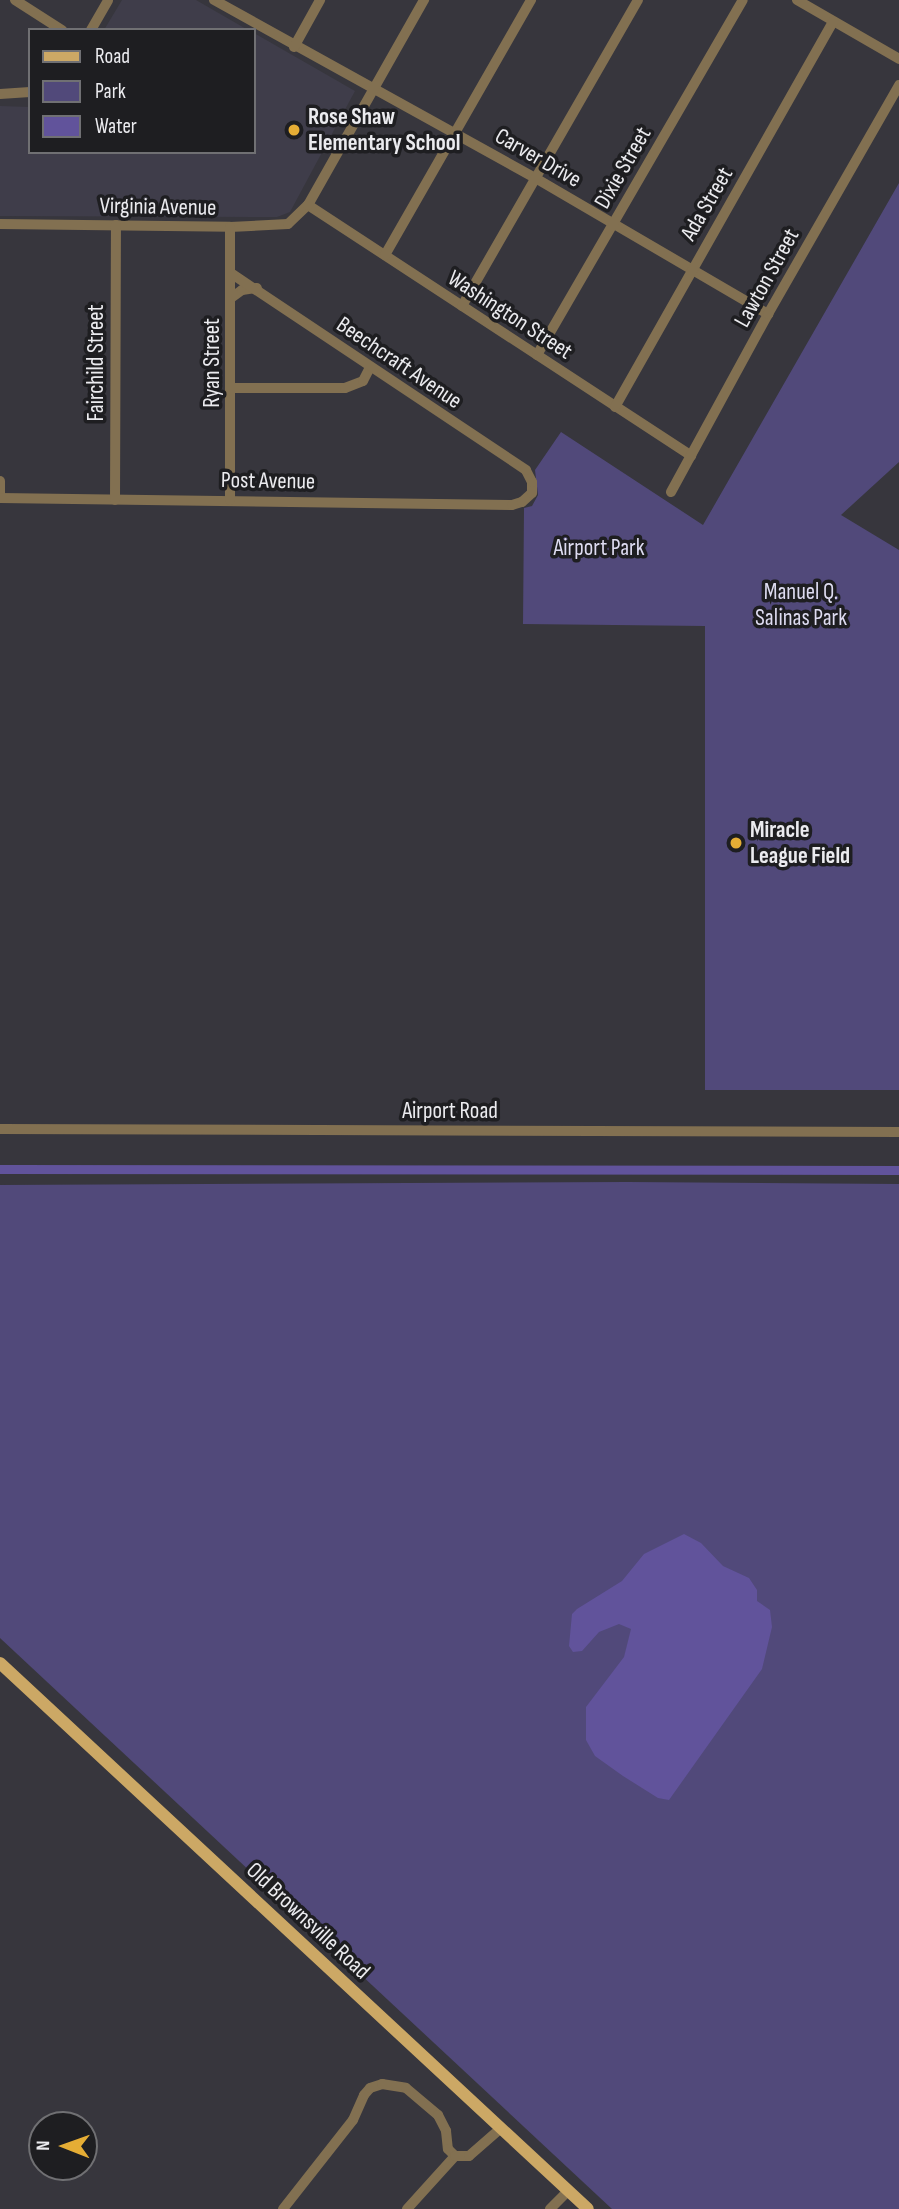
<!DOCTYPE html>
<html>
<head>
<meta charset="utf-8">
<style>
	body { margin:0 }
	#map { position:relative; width:899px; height:2209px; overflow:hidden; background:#37363d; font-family:"Sofia Sans Condensed",sans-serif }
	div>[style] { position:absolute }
	.built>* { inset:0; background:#3f3d4a }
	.green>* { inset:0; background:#51497a }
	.water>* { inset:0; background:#61539b }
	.canal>* { height:9px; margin:-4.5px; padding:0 4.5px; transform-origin:4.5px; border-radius:4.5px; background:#61539b }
	.minor>* { height:10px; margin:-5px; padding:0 5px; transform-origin:5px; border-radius:5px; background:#827051 }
	.major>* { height:12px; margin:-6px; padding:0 6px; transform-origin:6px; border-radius:6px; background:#cca865 }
	.dots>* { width:19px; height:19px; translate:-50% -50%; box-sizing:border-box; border:4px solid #1e1e21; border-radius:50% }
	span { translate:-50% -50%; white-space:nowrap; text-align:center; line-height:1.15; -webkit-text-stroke:7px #1e1e21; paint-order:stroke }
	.poi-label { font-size:23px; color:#ebebef; font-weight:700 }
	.left { translate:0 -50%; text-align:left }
	.street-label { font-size:23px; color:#ebebef }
	.park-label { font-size:23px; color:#dedcf1 }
	.legend { position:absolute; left:28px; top:28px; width:228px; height:126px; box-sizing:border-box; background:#1e1e21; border:2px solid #707073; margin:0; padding:9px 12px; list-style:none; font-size:21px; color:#ebebef }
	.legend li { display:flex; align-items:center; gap:14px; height:35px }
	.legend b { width:35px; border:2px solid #707073 }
	.north { position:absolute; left:28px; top:2111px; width:70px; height:70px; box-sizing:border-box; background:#1e1e21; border:2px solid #707073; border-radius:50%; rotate:271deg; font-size:19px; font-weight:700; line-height:28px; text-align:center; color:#ebebef }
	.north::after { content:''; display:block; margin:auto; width:24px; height:32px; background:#e5ad35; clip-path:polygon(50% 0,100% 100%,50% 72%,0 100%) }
</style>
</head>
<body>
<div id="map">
	<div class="built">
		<div style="clip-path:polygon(122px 0,196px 0,248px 30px,104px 30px)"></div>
		<div style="clip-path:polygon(254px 33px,355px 91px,290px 212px,277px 217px,0 216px,0 106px,30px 107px,30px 152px,254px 152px)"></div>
	</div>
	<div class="green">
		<div style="clip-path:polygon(899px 183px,899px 462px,841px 515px,899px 550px,899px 1090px,705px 1090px,705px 626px,523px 624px,524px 508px,532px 506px,538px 495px,535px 470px,561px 432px,703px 525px)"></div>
		<div style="clip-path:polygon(627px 1182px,899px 1184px,899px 2209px,612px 2209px,0 1638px,0 1185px)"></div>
	</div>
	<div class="water">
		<div style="clip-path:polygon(684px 1534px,701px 1543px,723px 1566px,749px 1578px,757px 1590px,757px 1601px,770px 1610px,772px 1627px,762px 1669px,669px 1800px,658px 1798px,623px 1776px,595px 1756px,586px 1740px,586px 1707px,624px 1657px,631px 1629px,619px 1624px,599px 1632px,582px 1651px,573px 1652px,569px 1646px,572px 1614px,577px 1609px,622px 1581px,644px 1554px)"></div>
	</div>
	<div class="canal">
		<div style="left:0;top:1169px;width:899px;rotate:0.06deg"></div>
	</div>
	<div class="minor">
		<div style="left:15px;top:0;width:56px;rotate:32.6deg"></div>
		<div style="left:214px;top:0;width:369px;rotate:29deg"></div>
		<div style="left:537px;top:179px;width:268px;rotate:30.3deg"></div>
		<div style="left:797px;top:0;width:118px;rotate:30deg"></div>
		<div style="left:91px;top:30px;width:34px;rotate:-60deg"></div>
		<div style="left:294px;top:47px;width:54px;rotate:-61deg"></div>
		<div style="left:0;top:94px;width:30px;rotate:-4deg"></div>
		<div style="left:308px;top:205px;width:458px;rotate:33.2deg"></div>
		<div style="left:0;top:224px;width:230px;rotate:0.7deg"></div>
		<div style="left:230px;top:227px;width:58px;rotate:-3deg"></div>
		<div style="left:288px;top:224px;width:28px;rotate:-44deg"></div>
		<div style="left:308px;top:205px;width:236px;rotate:-60.5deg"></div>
		<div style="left:385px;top:255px;width:294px;rotate:-60.2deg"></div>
		<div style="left:231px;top:298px;width:14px;rotate:-36deg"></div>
		<div style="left:242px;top:290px;width:15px;rotate:-8deg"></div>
		<div style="left:462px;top:306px;width:353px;rotate:-60.1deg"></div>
		<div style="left:537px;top:355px;width:410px;rotate:-59.9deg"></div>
		<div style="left:231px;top:388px;width:114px"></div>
		<div style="left:345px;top:388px;width:19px;rotate:-21deg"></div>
		<div style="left:363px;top:381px;width:16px;rotate:-63deg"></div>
		<div style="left:615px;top:407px;width:443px;rotate:-60.5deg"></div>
		<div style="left:0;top:481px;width:17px;rotate:90deg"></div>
		<div style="left:0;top:498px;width:512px;rotate:0.78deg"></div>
		<div style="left:512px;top:505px;width:10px;rotate:-17deg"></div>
		<div style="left:522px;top:502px;width:13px;rotate:-42deg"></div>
		<div style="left:532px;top:493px;width:11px;rotate:-90deg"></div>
		<div style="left:532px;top:482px;width:13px;rotate:-117deg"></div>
		<div style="left:526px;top:470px;width:355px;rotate:-146.3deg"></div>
		<div style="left:671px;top:492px;width:203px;rotate:-61.4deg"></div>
		<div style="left:768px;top:314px;width:264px;rotate:-60.2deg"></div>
		<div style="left:115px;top:500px;width:275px;rotate:-89.8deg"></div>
		<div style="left:230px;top:500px;width:273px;rotate:-90deg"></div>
		<div style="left:0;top:1129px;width:899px;rotate:0.19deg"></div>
		<div style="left:283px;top:2209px;width:113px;rotate:-51.8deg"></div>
		<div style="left:353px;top:2120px;width:27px;rotate:-66deg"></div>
		<div style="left:364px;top:2095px;width:9px;rotate:-49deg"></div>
		<div style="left:370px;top:2088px;width:13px;rotate:-18deg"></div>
		<div style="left:382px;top:2084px;width:24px;rotate:9deg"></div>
		<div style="left:406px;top:2088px;width:42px;rotate:40.2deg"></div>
		<div style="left:438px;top:2115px;width:18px;rotate:63deg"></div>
		<div style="left:446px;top:2131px;width:18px;rotate:84deg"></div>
		<div style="left:448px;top:2149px;width:10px;rotate:45deg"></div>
		<div style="left:407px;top:2209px;width:72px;rotate:-47.8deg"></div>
		<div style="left:455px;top:2156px;width:14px"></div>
		<div style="left:469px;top:2156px;width:43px;rotate:-41.2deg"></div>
		<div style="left:550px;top:2209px;width:25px;rotate:-45deg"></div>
	</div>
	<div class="major">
		<div style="left:0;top:1663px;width:802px;rotate:42.88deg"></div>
	</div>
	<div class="dots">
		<div style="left:294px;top:130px;background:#e5ad35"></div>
		<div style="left:736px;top:843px;background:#e5ad35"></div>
	</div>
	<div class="poi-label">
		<span class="left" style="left:308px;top:130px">Rose Shaw<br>Elementary School</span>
		<span class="left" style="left:750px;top:843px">Miracle<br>League Field</span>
	</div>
	<div class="street-label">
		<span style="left:538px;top:158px;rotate:30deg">Carver Drive</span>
		<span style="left:623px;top:168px;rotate:-60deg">Dixie Street</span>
		<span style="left:707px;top:204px;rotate:-60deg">Ada Street</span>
		<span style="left:158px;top:207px;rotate:1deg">Virginia Avenue</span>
		<span style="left:767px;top:278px;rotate:-61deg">Lawton Street</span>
		<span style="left:510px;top:315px;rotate:33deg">Washington Street</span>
		<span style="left:96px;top:363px;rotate:-90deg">Fairchild Street</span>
		<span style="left:212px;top:363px;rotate:-90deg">Ryan Street</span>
		<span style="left:399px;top:363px;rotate:34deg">Beechcraft Avenue</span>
		<span style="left:268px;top:481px;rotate:1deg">Post Avenue</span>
		<span style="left:450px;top:1111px">Airport Road</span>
		<span style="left:308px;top:1921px;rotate:43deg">Old Brownsville Road</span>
	</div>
	<div class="park-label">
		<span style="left:599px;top:548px">Airport Park</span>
		<span style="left:801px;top:605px">Manuel Q.<br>Salinas Park</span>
	</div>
	<ul class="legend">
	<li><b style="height:9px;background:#cca865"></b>Road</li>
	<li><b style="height:19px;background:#51497a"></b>Park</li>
	<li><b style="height:19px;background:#61539b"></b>Water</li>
	</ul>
	<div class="north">N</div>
</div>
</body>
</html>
